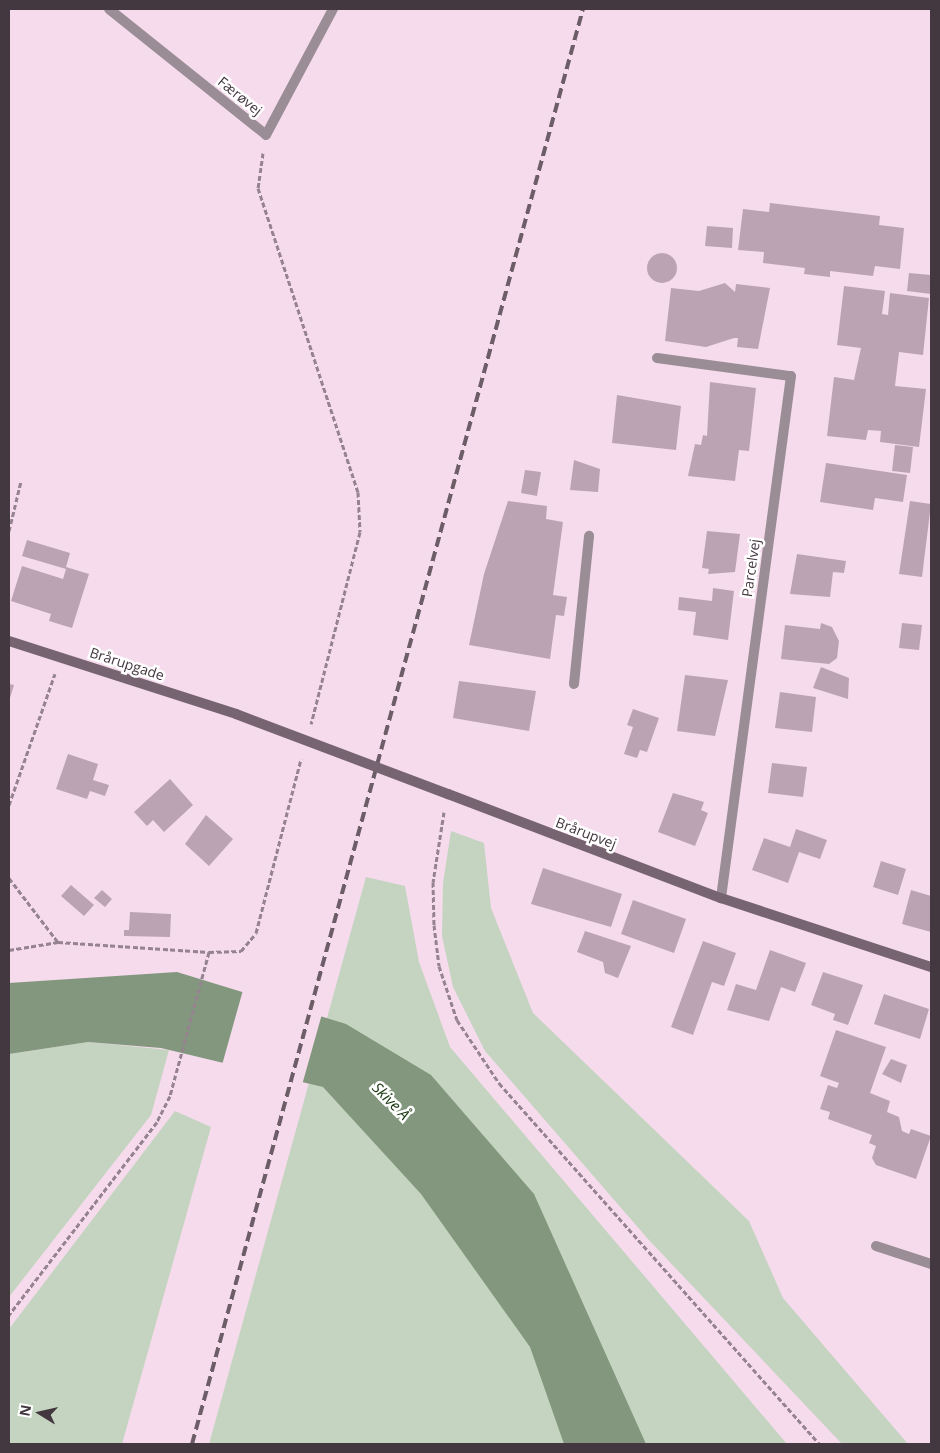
<!DOCTYPE html>
<html>
<head>
<meta charset="utf-8">
<style>
	body { margin:0 }
	#map { position:relative; width:940px; height:1453px; overflow:hidden; background:#f6dbed; font-family:"Open Sans",sans-serif }
	div>[style] { position:absolute }
	.green>* { inset:0; background:#c4d4c0 }
	.water>* { inset:0; background:#82977d }
	.pier>* { inset:0; background:#f6dbed }
	.building>* { inset:0; background:#bca3b4 }
	.round { border-radius:50% }
	.path>* { height:3px; margin-top:-1.5px; transform-origin:0; background:repeating-linear-gradient(90deg,#95838f 0 5px,transparent 0 7.5px) }
	.lane>* { height:10px; margin:-5px; padding:0 5px; transform-origin:5px; border-radius:5px; background:#9a8d96 }
	.street>* { height:10px; margin:-5px; padding:0 5px; transform-origin:5px; border-radius:5px; background:#9a8d96 }
	.secondary>* { height:10px; margin:-5px; padding:0 5px; transform-origin:5px; border-radius:5px; background:#776471 }
	.rail>* { height:4px; margin-top:-2px; transform-origin:0; background:repeating-linear-gradient(90deg,#6c5d67 0 10px,transparent 0 15px) }
	.secondary-bridge>* { height:10px; margin:-5px; padding:0 5px; transform-origin:5px; border-radius:5px; background:#776471 }
	span { translate:-50% -50%; white-space:nowrap; text-align:center; line-height:1.15; -webkit-text-stroke:5px #fff; paint-order:stroke }
	.street-label { font-size:14px; color:#43383f }
	.water-label { font-size:15px; color:#17350d; font-style:italic }
	.frame { position:absolute; inset:0; border:10px solid #43383f; pointer-events:none }
	.north { position:absolute; left:15px; top:1388px; width:50px; height:50px; -webkit-text-stroke:4px #fff; paint-order:stroke; rotate:280deg; font-size:14px; font-weight:700; line-height:20px; text-align:center; color:#43383f }
	.north::after { content:''; display:block; margin:auto; width:18px; height:22px; background:#43383f; clip-path:polygon(50% 0,100% 100%,50% 72%,0 100%) }
</style>
</head>
<body>
<div id="map">
	<div class="green">
		<div style="clip-path:polygon(451px 831px,484px 843px,491px 908px,533px 1013px,749px 1221px,783px 1298px,908px 1444px,842px 1444px,648px 1239px,485px 1051px,453px 987px,442px 936px,443px 883px)"></div>
		<div style="clip-path:polygon(366px 877px,405px 886px,419px 962px,450px 1047px,787px 1444px,209px 1444px)"></div>
		<div style="clip-path:polygon(88px 1042px,169px 1050px,151px 1115px,9px 1297px,9px 1054px)"></div>
		<div style="clip-path:polygon(175px 1111px,211px 1127px,122px 1444px,9px 1444px,9px 1329px)"></div>
	</div>
	<div class="water">
		<div style="clip-path:polygon(177px 972px,346px 1024px,431px 1075px,534px 1194px,646px 1444px,564px 1444px,530px 1347px,421px 1194px,323px 1087px,161px 1048px,88px 1042px,9px 1054px,9px 983px)"></div>
	</div>
	<div class="pier">
		<div style="clip-path:polygon(243px 990px,322px 1014px,302px 1085px,222px 1065px)"></div>
	</div>
	<div class="building">
		<div style="clip-path:polygon(770px 203px,880px 216px,879px 225px,904px 228px,900px 269px,875px 266px,873px 276px,830px 271px,830px 277px,804px 274px,805px 268px,763px 263px,764px 252px,738px 250px,743px 209px,769px 212px)"></div>
		<div style="clip-path:polygon(707px 226px,733px 228px,732px 248px,705px 246px)"></div>
		<div class="round" style="left:647px;top:253px;width:30px;height:30px"></div>
		<div style="clip-path:polygon(909px 273px,931px 275px,931px 294px,907px 291px)"></div>
		<div style="clip-path:polygon(725px 283px,735px 292px,736px 284px,770px 288px,758px 349px,737px 347px,738px 338px,734px 338px,706px 347px,665px 341px,671px 288px,699px 291px)"></div>
		<div style="clip-path:polygon(844px 286px,885px 291px,882px 314px,888px 315px,890px 293px,929px 298px,923px 355px,899px 352px,895px 386px,926px 389px,919px 447px,880px 442px,881px 431px,868px 430px,866px 440px,827px 436px,834px 377px,854px 380px,861px 348px,837px 345px)"></div>
		<div style="clip-path:polygon(710px 382px,756px 388px,749px 451px,739px 450px,735px 481px,688px 476px,695px 444px,701px 445px,703px 435px,707px 436px)"></div>
		<div style="clip-path:polygon(617px 395px,681px 406px,676px 450px,612px 443px)"></div>
		<div style="clip-path:polygon(895px 445px,913px 447px,910px 473px,892px 471px)"></div>
		<div style="clip-path:polygon(574px 460px,600px 469px,598px 492px,570px 490px)"></div>
		<div style="clip-path:polygon(826px 463px,907px 475px,903px 502px,875px 498px,873px 510px,820px 502px)"></div>
		<div style="clip-path:polygon(525px 470px,541px 472px,537px 496px,521px 493px)"></div>
		<div style="clip-path:polygon(508px 501px,547px 506px,546px 519px,563px 522px,553px 595px,567px 597px,564px 616px,556px 615px,550px 659px,469px 645px,484px 574px)"></div>
		<div style="clip-path:polygon(910px 501px,931px 504px,922px 577px,899px 574px)"></div>
		<div style="clip-path:polygon(707px 531px,740px 534px,735px 572px,708px 574px,709px 569px,702px 568px)"></div>
		<div style="clip-path:polygon(27px 540px,70px 553px,66px 567px,89px 574px,72px 628px,49px 621px,51px 614px,11px 601px,22px 566px,63px 579px,66px 569px,22px 556px)"></div>
		<div style="clip-path:polygon(797px 554px,846px 561px,844px 573px,833px 572px,830px 597px,790px 594px)"></div>
		<div style="clip-path:polygon(713px 588px,734px 591px,728px 640px,693px 635px,696px 612px,678px 610px,679px 597px,712px 601px)"></div>
		<div style="clip-path:polygon(821px 623px,832px 627px,839px 641px,837px 658px,829px 664px,781px 659px,785px 625px,820px 629px)"></div>
		<div style="clip-path:polygon(902px 623px,922px 625px,919px 650px,899px 648px)"></div>
		<div style="clip-path:polygon(821px 667px,849px 678px,848px 699px,813px 688px)"></div>
		<div style="clip-path:polygon(685px 675px,728px 680px,715px 736px,677px 731px)"></div>
		<div style="clip-path:polygon(459px 681px,536px 691px,529px 731px,453px 718px)"></div>
		<div style="clip-path:polygon(9px 684px,14px 685px,9px 701px)"></div>
		<div style="clip-path:polygon(780px 692px,816px 697px,812px 732px,775px 728px)"></div>
		<div style="clip-path:polygon(633px 709px,659px 718px,647px 752px,640px 750px,637px 758px,624px 754px,633px 727px,627px 725px)"></div>
		<div style="clip-path:polygon(68px 754px,98px 764px,93px 780px,109px 785px,105px 796px,90px 791px,87px 799px,56px 789px)"></div>
		<div style="clip-path:polygon(772px 763px,807px 767px,803px 797px,768px 793px)"></div>
		<div style="clip-path:polygon(170px 779px,193px 805px,164px 832px,153px 820px,147px 826px,134px 812px)"></div>
		<div style="clip-path:polygon(673px 793px,704px 802px,701px 810px,708px 813px,695px 846px,658px 832px)"></div>
		<div style="clip-path:polygon(206px 815px,233px 839px,209px 866px,185px 844px)"></div>
		<div style="clip-path:polygon(796px 829px,827px 840px,820px 859px,799px 852px,788px 883px,752px 870px,764px 838px,790px 847px)"></div>
		<div style="clip-path:polygon(881px 861px,906px 869px,898px 895px,873px 887px)"></div>
		<div style="clip-path:polygon(543px 868px,622px 894px,611px 927px,531px 904px)"></div>
		<div style="clip-path:polygon(71px 885px,94px 905px,84px 916px,61px 896px)"></div>
		<div style="clip-path:polygon(102px 890px,112px 899px,105px 907px,94px 898px)"></div>
		<div style="clip-path:polygon(911px 890px,931px 896px,931px 932px,902px 924px)"></div>
		<div style="clip-path:polygon(633px 900px,686px 919px,674px 953px,621px 934px)"></div>
		<div style="clip-path:polygon(130px 912px,171px 914px,170px 937px,124px 936px,124px 930px,129px 930px)"></div>
		<div style="clip-path:polygon(585px 931px,631px 946px,618px 978px,605px 973px,603px 962px,577px 952px)"></div>
		<div style="clip-path:polygon(703px 941px,736px 953px,724px 986px,712px 982px,693px 1035px,671px 1027px)"></div>
		<div style="clip-path:polygon(770px 950px,806px 963px,795px 992px,781px 987px,769px 1021px,727px 1010px,736px 984px,756px 990px)"></div>
		<div style="clip-path:polygon(823px 972px,863px 985px,848px 1025px,833px 1020px,835px 1014px,811px 1005px)"></div>
		<div style="clip-path:polygon(884px 994px,929px 1009px,920px 1039px,874px 1024px)"></div>
		<div style="clip-path:polygon(836px 1030px,886px 1047px,870px 1093px,890px 1101px,887px 1112px,899px 1117px,902px 1131px,909px 1134px,911px 1129px,931px 1136px,916px 1179px,876px 1165px,872px 1158px,876px 1146px,869px 1143px,872px 1135px,828px 1119px,830px 1112px,820px 1109px,828px 1085px,837px 1088px,839px 1083px,820px 1076px)"></div>
		<div style="clip-path:polygon(891px 1059px,907px 1065px,901px 1083px,882px 1074px)"></div>
	</div>
	<div class="path">
		<div style="left:263px;top:153px;width:35px;rotate:98deg"></div>
		<div style="left:258px;top:188px;width:320px;rotate:71.8deg"></div>
		<div style="left:358px;top:492px;width:40px;rotate:87.1deg"></div>
		<div style="left:360px;top:532px;width:198px;rotate:104.3deg"></div>
		<div style="left:9px;top:531px;width:51px;rotate:-76.5deg"></div>
		<div style="left:9px;top:805px;width:139px;rotate:-70.7deg"></div>
		<div style="left:444px;top:812px;width:71px;rotate:98.9deg"></div>
		<div style="left:433px;top:882px;width:43px;rotate:88.7deg"></div>
		<div style="left:434px;top:925px;width:41px;rotate:83deg"></div>
		<div style="left:439px;top:966px;width:57px;rotate:71.6deg"></div>
		<div style="left:457px;top:1020px;width:76px;rotate:56.3deg"></div>
		<div style="left:499px;top:1083px;width:483px;rotate:48.4deg"></div>
		<div style="left:9px;top:878px;width:81px;rotate:52.6deg"></div>
		<div style="left:58px;top:942px;width:151px;rotate:3.8deg"></div>
		<div style="left:209px;top:952px;width:149px;rotate:105.2deg"></div>
		<div style="left:170px;top:1096px;width:29px;rotate:117deg"></div>
		<div style="left:157px;top:1122px;width:243px;rotate:127.5deg"></div>
		<div style="left:9px;top:950px;width:50px;rotate:-9.3deg"></div>
		<div style="left:209px;top:952px;width:32px;rotate:-2deg"></div>
		<div style="left:241px;top:951px;width:23px;rotate:-50deg"></div>
		<div style="left:256px;top:933px;width:180px;rotate:-75.5deg"></div>
	</div>
	<div class="lane">
		<div style="left:574px;top:684px;width:149px;rotate:-84.2deg"></div>
	</div>
	<div class="street">
		<div style="left:109px;top:9px;width:201px;rotate:38.7deg"></div>
		<div style="left:266px;top:135px;width:143px;rotate:-62deg"></div>
		<div style="left:657px;top:358px;width:135px;rotate:7.7deg"></div>
		<div style="left:791px;top:376px;width:527px;rotate:97.64deg"></div>
		<div style="left:876px;top:1246px;width:58px;rotate:18.1deg"></div>
	</div>
	<div class="secondary">
		<div style="left:9px;top:641px;width:238px;rotate:17.8deg"></div>
		<div style="left:448px;top:794px;width:292px;rotate:20.9deg"></div>
		<div style="left:721px;top:898px;width:221px;rotate:18.2deg"></div>
	</div>
	<div class="rail">
		<div style="left:192px;top:1444px;width:1487px;rotate:-74.76deg"></div>
	</div>
	<div class="secondary-bridge">
		<div style="left:236px;top:714px;width:227px;rotate:20.7deg"></div>
	</div>
	<div class="street-label">
		<span style="left:240px;top:96px;rotate:39deg">Færøvej</span>
		<span style="left:751px;top:568px;rotate:-82deg">Parcelvej</span>
		<span style="left:127px;top:664px;rotate:18deg">Brårupgade</span>
		<span style="left:586px;top:833px;rotate:21deg">Brårupvej</span>
	</div>
	<div class="water-label">
		<span style="left:391px;top:1101px;rotate:45deg">Skive Å</span>
	</div>
	<div class="frame"></div>
	<div class="north">N</div>
</div>
</body>
</html>
